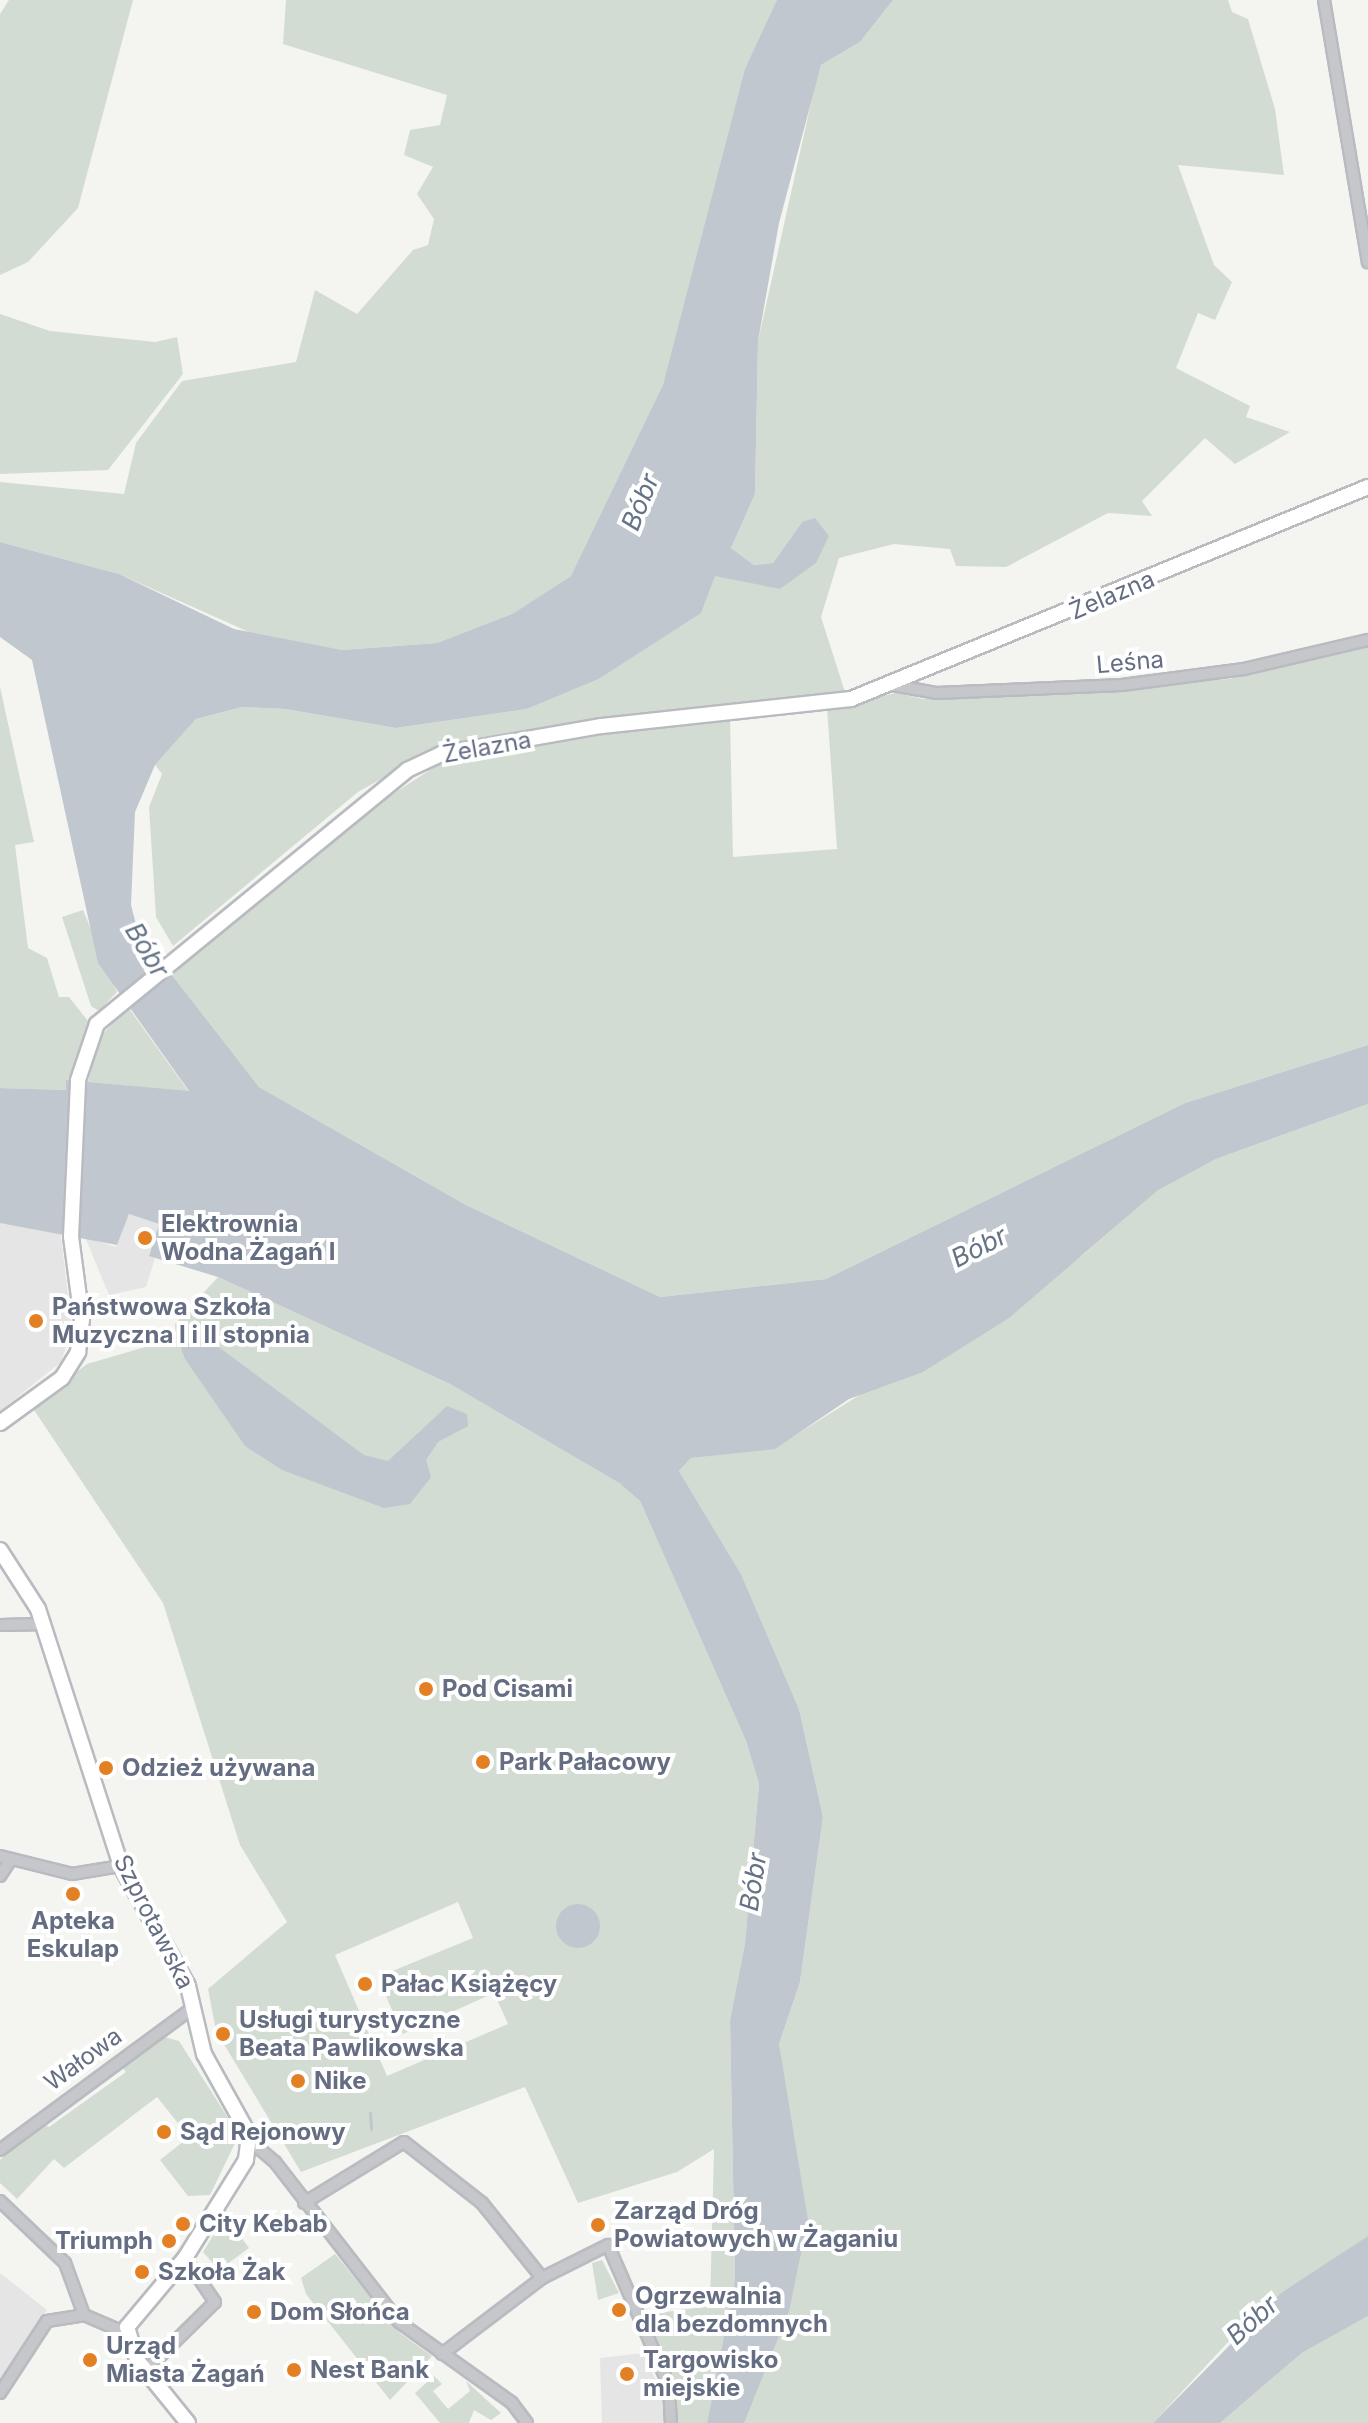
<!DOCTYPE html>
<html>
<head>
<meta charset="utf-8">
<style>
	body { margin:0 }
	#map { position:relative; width:1368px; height:2423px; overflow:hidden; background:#f4f5f1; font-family:Inter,sans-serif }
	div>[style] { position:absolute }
	.built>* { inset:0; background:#e4e5e4 }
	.green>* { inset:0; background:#d3dcd2 }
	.water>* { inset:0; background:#c0c7ce }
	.round { border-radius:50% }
	.stream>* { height:3px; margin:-1.5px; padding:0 1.5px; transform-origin:1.5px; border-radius:1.5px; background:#c0c7ce }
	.roads { filter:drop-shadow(2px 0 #b9bbc1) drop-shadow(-2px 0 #b9bbc1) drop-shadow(0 2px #b9bbc1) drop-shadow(0 -2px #b9bbc1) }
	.street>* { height:10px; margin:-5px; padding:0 5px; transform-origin:5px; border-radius:5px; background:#c5c7cb }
	.secondary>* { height:14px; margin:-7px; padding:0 7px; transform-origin:7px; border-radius:7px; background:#fff }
	.dots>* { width:22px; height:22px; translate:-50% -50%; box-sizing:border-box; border:4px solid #fff; border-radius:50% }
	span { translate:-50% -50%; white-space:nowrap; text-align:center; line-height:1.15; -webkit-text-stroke:8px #fff; paint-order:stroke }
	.street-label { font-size:24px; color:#646d82 }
	.poi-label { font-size:24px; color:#646d82; font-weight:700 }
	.left { translate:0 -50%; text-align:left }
	.right { translate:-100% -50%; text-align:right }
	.water-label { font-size:26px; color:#647486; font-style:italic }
</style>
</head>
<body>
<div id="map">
	<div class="built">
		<div style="clip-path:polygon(129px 1214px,159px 1224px,149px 1255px,155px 1258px,146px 1287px,109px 1295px,85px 1237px,116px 1247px)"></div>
		<div style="clip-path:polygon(0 1223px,60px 1229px,72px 1328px,61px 1362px,0 1411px)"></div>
		<div style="clip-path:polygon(0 2273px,47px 2310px,0 2382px)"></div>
		<div style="clip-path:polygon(644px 2353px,665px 2403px,664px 2423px,602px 2423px,600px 2358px)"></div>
	</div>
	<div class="green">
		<div style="clip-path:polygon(9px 0,133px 0,78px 208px,28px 262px,0 275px,0 14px)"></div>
		<div style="clip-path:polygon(286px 0,777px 0,663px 385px,619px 487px,571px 576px,512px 614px,437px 643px,342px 650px,260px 637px,119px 574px,0 542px,0 482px,124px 494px,136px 443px,182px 381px,296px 362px,315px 290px,357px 314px,413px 250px,428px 245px,434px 219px,417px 194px,433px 167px,404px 155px,410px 130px,440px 125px,447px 95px,283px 44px)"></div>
		<div style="clip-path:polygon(893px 0,1228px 0,1232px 12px,1248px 19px,1275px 109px,1284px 175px,1178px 165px,1214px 265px,1232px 282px,1215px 320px,1198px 313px,1176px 368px,1250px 406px,1246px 417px,1290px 432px,1235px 464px,1205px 438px,1142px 501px,1152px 516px,1108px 513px,1006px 567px,956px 566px,950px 549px,894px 544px,839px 558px,821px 617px,845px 692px,636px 713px,434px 749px,358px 792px,173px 946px,156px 917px,149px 807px,162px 774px,155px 765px,196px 719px,242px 707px,285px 709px,396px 728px,527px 709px,599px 679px,700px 613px,715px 575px,780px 589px,823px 547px,829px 536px,802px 522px,773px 563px,754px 565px,731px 548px,755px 494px,758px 341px,815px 85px,821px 65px,860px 42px)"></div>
		<div style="clip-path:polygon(0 314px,50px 331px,155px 342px,177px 337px,183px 374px,108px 470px,0 474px)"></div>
		<div style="clip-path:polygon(1368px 647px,1368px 1045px,1185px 1103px,826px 1279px,660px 1297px,466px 1205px,259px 1087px,168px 975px,365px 812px,444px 761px,605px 729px,730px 717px,733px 857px,837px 849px,827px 708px,896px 693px,923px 699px,1229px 679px)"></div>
		<div style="clip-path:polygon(0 687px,34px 842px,15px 845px,28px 948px,47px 958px,59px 997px,69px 997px,88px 1021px,66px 1090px,0 1088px)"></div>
		<div style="clip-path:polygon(83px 910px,117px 992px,99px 1011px,91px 1006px,62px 917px)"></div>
		<div style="clip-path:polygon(128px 1007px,189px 1092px,88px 1082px,100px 1037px)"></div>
		<div style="clip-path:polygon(1368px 1104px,1368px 2236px,1230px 2340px,1153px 2423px,744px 2423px,786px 2115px,779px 2044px,800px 1982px,823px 1817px,799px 1709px,741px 1574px,679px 1471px,691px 1458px,775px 1448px,1083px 1255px,1158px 1189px,1216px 1159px)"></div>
		<div style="clip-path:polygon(evenodd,218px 1277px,450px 1384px,619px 1483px,640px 1501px,746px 1741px,759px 1784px,745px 1943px,730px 2020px,735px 2279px,707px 2423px,673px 2423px,672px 2389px,644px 2315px,710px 2306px,714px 2149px,677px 2172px,578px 2203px,525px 2087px,301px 2172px,216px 2031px,208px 1989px,287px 1922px,240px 1845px,163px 1603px,32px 1407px,87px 1364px,176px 1338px,175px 1324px,218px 1277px,458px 1902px,473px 1938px,380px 1976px,388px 2001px,403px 2034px,494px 1993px,508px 2024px,387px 2076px,335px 1955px,458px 1902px)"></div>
		<div style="clip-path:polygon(161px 2036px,179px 2041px,239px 2135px,210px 2195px,188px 2196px,160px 2160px,189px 2137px,157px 2097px,64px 2168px,54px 2159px,17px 2199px,0 2183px,0 2160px,31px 2131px,42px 2123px,49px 2127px,126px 2072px,120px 2064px)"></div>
		<div style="clip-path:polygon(225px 2216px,249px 2248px,219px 2270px,203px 2252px)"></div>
		<div style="clip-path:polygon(335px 2254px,400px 2333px,432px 2356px,390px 2400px,306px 2294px,301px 2278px)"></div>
		<div style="clip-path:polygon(602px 2260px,619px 2293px,598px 2300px,592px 2263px)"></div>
		<div style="clip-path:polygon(1368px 2316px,1368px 2423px,1220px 2423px,1302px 2353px)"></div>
		<div style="clip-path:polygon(434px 2376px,442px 2384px,433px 2391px,448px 2409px,470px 2391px,466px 2381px,501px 2413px,491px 2420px,474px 2410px,469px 2423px,440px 2423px,415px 2393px)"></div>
	</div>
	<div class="water">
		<div style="clip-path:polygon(777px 0,893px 0,860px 42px,821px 65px,779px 223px,758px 341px,755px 494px,731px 548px,754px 565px,773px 563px,802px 522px,815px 518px,829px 536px,816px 563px,780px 589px,715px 576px,701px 613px,599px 679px,527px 709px,396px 728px,285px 709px,242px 707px,196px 719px,155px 765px,135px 812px,131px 905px,138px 932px,259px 1087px,466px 1205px,660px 1297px,826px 1279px,1185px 1103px,1368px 1045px,1368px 1104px,1216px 1159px,1158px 1190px,1009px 1318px,923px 1372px,849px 1399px,775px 1449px,691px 1458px,679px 1471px,741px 1574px,799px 1709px,823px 1817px,800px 1982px,779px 2044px,808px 2220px,789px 2311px,744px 2423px,707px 2423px,735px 2279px,730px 2020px,745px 1943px,759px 1784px,746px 1741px,640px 1501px,619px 1483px,450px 1384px,218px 1277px,149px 1256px,159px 1224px,129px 1214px,117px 1245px,0 1223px,0 1088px,66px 1090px,66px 1080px,189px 1091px,98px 963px,32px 660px,0 637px,0 542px,119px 574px,234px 629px,342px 650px,437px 643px,512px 614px,571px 576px,663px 385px,745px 69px)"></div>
		<div style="clip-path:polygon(201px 1334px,364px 1455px,388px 1461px,447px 1406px,467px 1414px,468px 1426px,438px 1442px,426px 1460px,431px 1477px,410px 1504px,384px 1508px,282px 1470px,245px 1446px,185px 1359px,181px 1348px)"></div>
		<div class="round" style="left:556px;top:1904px;width:44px;height:44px"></div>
		<div style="clip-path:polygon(1368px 2236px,1368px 2316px,1302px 2353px,1220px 2423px,1153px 2423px,1281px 2293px)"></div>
	</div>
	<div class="stream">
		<div style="left:370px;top:2113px;width:16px;rotate:86deg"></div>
	</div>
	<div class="roads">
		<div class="street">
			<div style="left:1324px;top:0;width:266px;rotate:80.5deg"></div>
			<div style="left:892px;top:685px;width:46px;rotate:10.1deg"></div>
			<div style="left:937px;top:693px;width:185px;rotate:-2.5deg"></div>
			<div style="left:1122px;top:685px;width:123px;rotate:-7.5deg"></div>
			<div style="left:1244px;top:669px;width:127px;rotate:-13.2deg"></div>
			<div style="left:0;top:1625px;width:45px;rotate:-1.3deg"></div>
			<div style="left:0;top:1856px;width:74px;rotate:14deg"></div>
			<div style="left:72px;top:1874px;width:50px;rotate:-9.3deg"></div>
			<div style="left:0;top:1876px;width:20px;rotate:-57deg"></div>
			<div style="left:250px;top:2141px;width:33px;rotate:40deg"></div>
			<div style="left:275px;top:2162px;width:202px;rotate:52.2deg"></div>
			<div style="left:399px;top:2322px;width:139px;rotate:35.6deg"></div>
			<div style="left:512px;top:2403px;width:25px;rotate:53deg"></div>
			<div style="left:0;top:2150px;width:241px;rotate:-36.4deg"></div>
			<div style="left:0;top:2201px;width:90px;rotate:43.6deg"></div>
			<div style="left:65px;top:2263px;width:55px;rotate:69.9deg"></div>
			<div style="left:84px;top:2315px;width:46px;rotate:23.2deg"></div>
			<div style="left:304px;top:2203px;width:117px;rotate:-31.4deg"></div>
			<div style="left:404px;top:2142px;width:99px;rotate:38deg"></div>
			<div style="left:482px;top:2203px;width:96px;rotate:51.3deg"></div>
			<div style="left:442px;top:2354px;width:126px;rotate:-37.2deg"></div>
			<div style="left:542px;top:2278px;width:74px;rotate:-26.6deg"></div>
			<div style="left:608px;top:2245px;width:154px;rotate:66.6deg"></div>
			<div style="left:669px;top:2386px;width:37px;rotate:87deg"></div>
			<div style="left:145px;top:2371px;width:98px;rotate:-44.6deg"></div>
			<div style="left:215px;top:2302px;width:53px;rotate:-124.3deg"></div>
			<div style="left:0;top:2393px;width:86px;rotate:-56.9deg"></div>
			<div style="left:47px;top:2321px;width:37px;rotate:-9deg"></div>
		</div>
		<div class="secondary">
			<div style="left:0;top:1423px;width:77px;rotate:-36deg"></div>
			<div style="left:62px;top:1378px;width:31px;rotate:-58deg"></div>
			<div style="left:78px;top:1352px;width:32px;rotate:-83deg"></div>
			<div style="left:82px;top:1320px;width:84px;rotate:-97.5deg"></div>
			<div style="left:71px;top:1237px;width:157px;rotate:-87.4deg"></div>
			<div style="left:78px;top:1080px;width:59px;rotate:-71.3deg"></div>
			<div style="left:97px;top:1024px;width:401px;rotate:-39.3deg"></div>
			<div style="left:407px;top:770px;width:38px;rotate:-25deg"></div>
			<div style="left:441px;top:754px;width:163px;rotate:-9.9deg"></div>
			<div style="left:602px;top:726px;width:250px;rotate:-6.2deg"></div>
			<div style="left:851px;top:699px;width:559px;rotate:-22.3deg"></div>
			<div style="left:0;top:1550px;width:70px;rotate:57.2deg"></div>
			<div style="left:38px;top:1609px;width:270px;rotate:72.1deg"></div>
			<div style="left:121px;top:1866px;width:137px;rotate:60.8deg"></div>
			<div style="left:188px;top:1986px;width:70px;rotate:76.8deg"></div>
			<div style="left:204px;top:2054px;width:93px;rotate:60.9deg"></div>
			<div style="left:249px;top:2135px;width:25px;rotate:97deg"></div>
			<div style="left:246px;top:2160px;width:115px;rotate:121.9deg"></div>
			<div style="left:185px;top:2258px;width:90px;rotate:130deg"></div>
			<div style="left:127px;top:2327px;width:34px;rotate:73deg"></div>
			<div style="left:137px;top:2360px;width:81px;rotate:51deg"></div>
		</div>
	</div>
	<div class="dots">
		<div style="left:145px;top:1238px;background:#e28023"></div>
		<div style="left:36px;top:1321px;background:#e28023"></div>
		<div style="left:426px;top:1689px;background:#e28023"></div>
		<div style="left:483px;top:1762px;background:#e28023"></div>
		<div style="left:106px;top:1768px;background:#e28023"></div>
		<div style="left:73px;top:1894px;background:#e28023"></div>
		<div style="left:365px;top:1984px;background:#e28023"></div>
		<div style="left:223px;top:2034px;background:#e28023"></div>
		<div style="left:298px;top:2081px;background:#e28023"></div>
		<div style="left:164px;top:2132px;background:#e28023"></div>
		<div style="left:183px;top:2224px;background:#e28023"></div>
		<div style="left:598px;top:2225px;background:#e28023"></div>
		<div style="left:169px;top:2241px;background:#e28023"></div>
		<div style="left:142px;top:2272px;background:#e28023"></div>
		<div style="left:619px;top:2310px;background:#e28023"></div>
		<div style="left:254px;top:2312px;background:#e28023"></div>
		<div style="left:90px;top:2360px;background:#e28023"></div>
		<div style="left:294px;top:2370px;background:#e28023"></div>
		<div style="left:627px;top:2374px;background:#e28023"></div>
	</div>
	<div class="street-label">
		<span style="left:1112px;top:595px;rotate:-23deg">Żelazna</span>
		<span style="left:1130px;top:662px;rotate:-5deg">Leśna</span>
		<span style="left:487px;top:747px;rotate:-10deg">Żelazna</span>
		<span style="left:154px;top:1922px;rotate:63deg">Szprotawska</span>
		<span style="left:83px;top:2059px;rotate:-36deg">Wałowa</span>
	</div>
	<div class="poi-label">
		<span class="left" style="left:161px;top:1238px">Elektrownia<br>Wodna Żagań I</span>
		<span class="left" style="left:52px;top:1321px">Państwowa Szkoła<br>Muzyczna I i II stopnia</span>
		<span class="left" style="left:442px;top:1689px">Pod Cisami</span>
		<span class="left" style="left:499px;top:1762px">Park Pałacowy</span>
		<span class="left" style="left:122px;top:1768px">Odzież używana</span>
		<span style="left:73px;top:1935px">Apteka<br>Eskulap</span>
		<span class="left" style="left:381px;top:1984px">Pałac Książęcy</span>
		<span class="left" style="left:239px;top:2034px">Usługi turystyczne<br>Beata Pawlikowska</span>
		<span class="left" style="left:314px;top:2081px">Nike</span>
		<span class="left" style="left:180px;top:2132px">Sąd Rejonowy</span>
		<span class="left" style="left:614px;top:2225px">Zarząd Dróg<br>Powiatowych w Żaganiu</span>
		<span class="left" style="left:199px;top:2224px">City Kebab</span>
		<span class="right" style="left:153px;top:2241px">Triumph</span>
		<span class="left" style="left:158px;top:2272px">Szkoła Żak</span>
		<span class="left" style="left:635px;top:2310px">Ogrzewalnia<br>dla bezdomnych</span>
		<span class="left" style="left:270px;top:2312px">Dom Słońca</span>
		<span class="left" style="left:106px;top:2360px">Urząd<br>Miasta Żagań</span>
		<span class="left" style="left:643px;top:2374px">Targowisko<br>miejskie</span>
		<span class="left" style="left:310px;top:2370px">Nest Bank</span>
	</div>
	<div class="water-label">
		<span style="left:640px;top:502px;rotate:-68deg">Bóbr</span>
		<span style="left:147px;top:950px;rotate:59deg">Bóbr</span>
		<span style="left:979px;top:1247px;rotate:-27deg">Bóbr</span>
		<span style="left:753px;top:1882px;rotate:-81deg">Bóbr</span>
		<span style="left:1252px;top:2320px;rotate:-42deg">Bóbr</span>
	</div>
</div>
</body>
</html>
